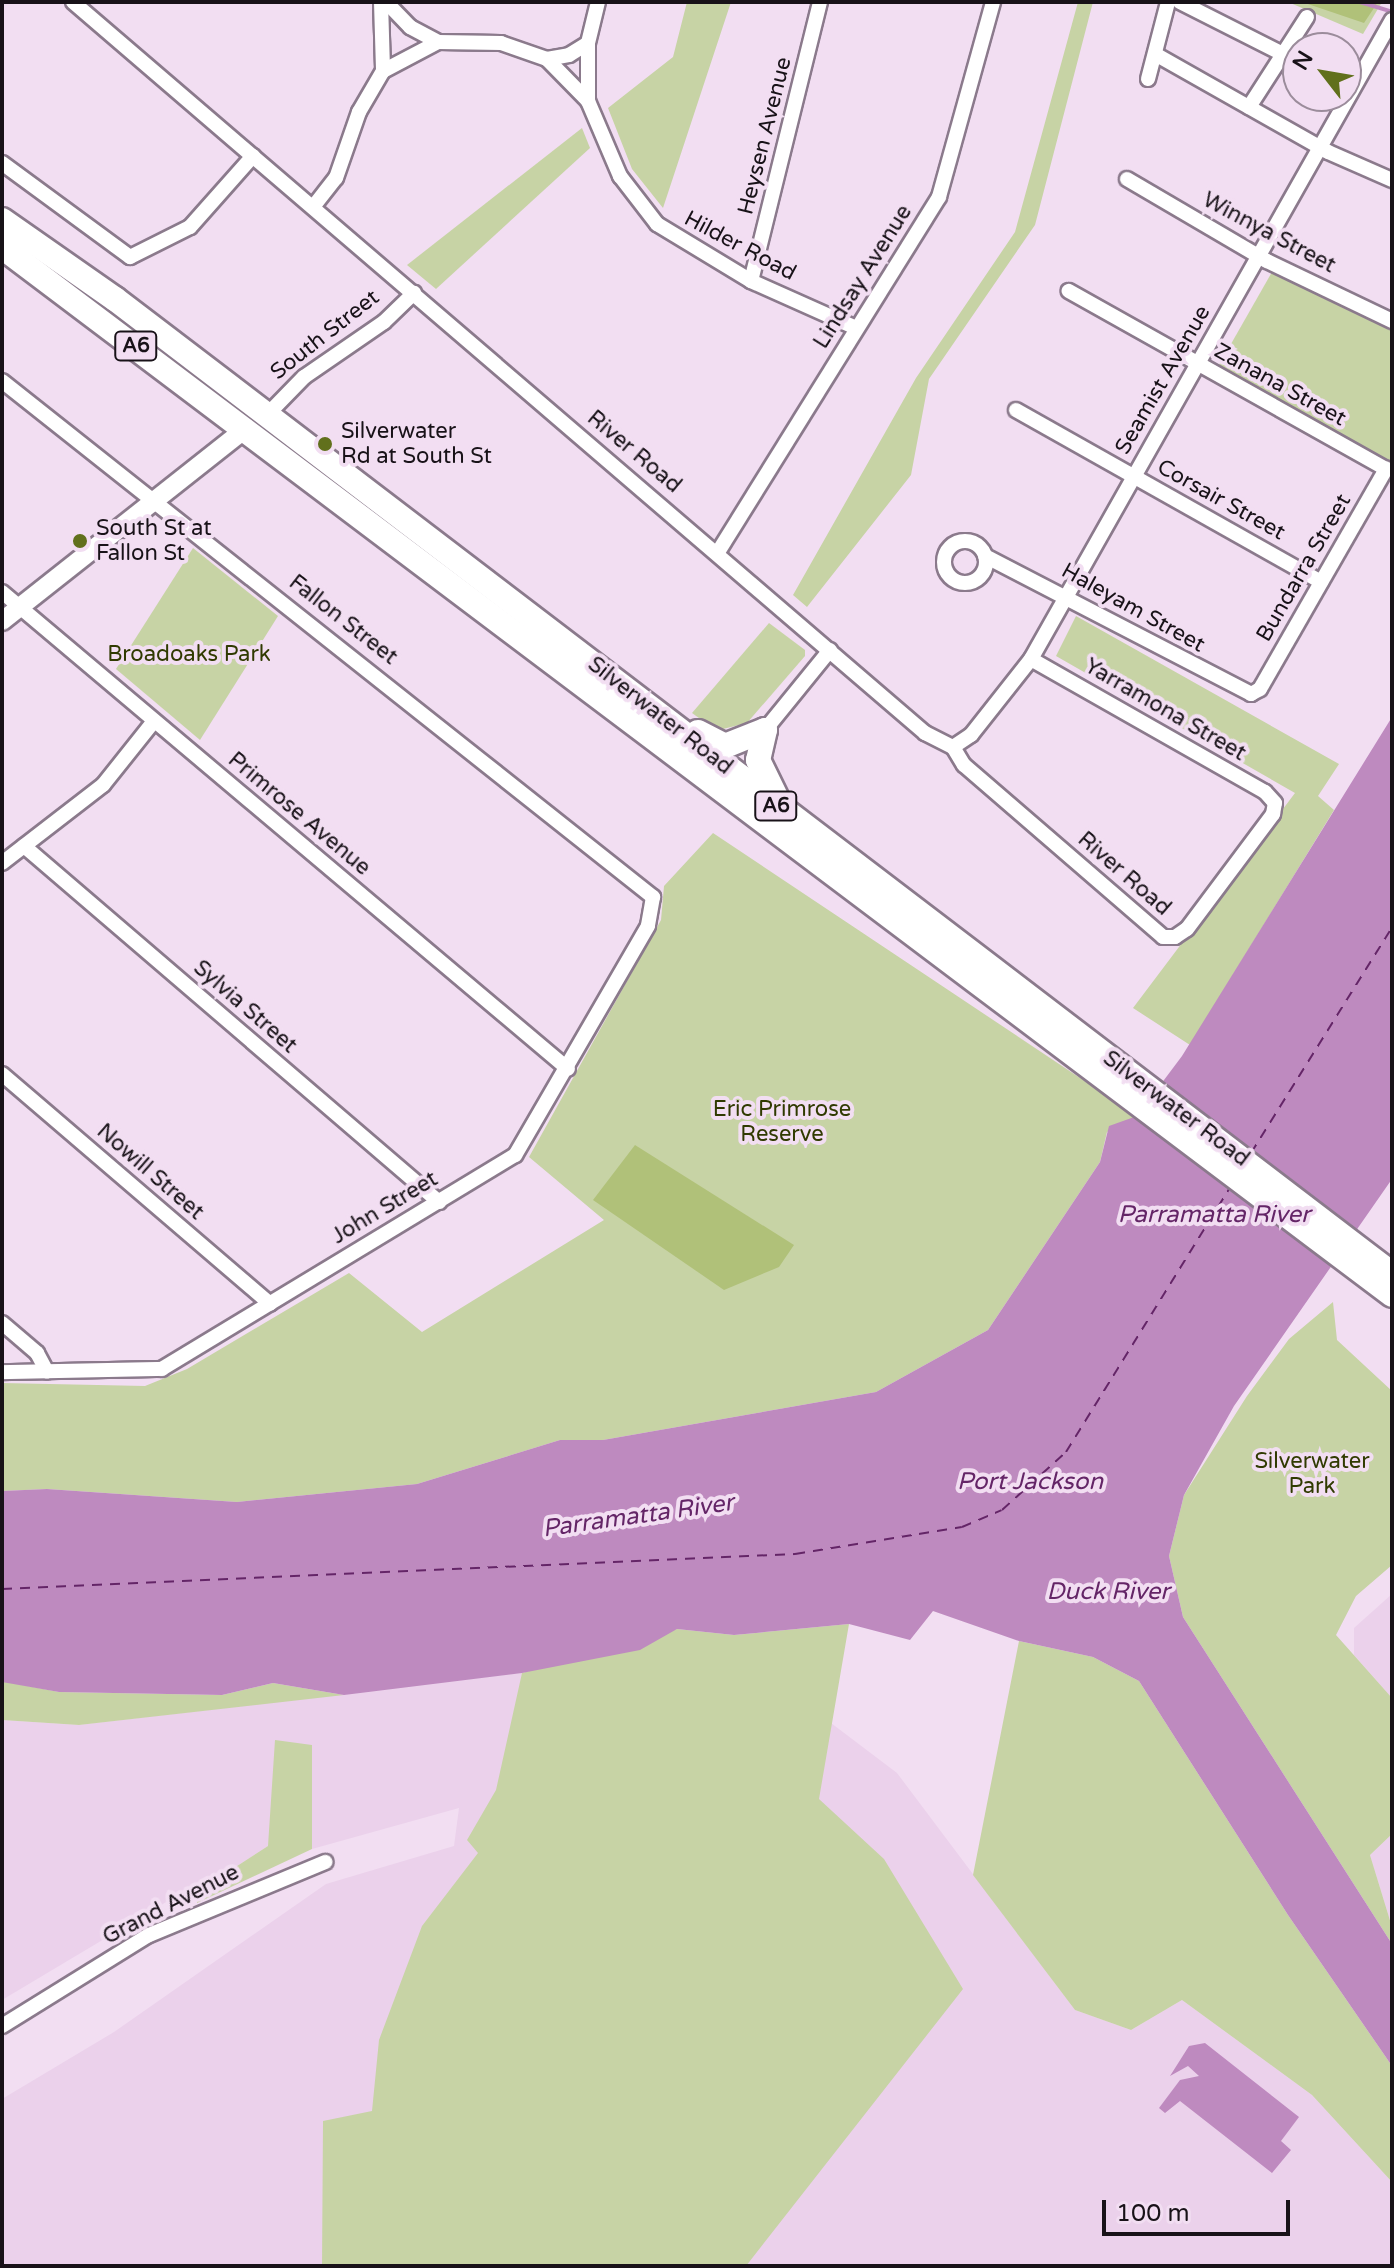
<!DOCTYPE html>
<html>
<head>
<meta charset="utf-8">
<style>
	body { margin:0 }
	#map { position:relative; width:1394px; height:2268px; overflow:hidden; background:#f2def2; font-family:"Varela Round",sans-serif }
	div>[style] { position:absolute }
	.built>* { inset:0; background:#ebd1eb }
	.green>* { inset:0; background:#c7d3a5 }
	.forest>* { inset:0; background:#b0c179 }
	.water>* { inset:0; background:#be8abf }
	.stream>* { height:4px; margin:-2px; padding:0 2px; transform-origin:2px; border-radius:2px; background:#be8abf }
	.ferry>* { height:2px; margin-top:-1px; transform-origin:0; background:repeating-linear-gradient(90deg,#642567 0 10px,transparent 0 18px) }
	.roads { filter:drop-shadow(2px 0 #8b7a8c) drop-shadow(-2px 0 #8b7a8c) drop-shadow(0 2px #8b7a8c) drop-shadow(0 -2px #8b7a8c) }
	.minor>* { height:14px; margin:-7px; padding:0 7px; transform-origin:7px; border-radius:7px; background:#fff }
	.minor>.ring { margin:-7px; padding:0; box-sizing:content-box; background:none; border:14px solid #fff; border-radius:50% }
	.tertiary>* { height:18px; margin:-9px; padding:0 9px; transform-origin:9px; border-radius:9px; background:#fff }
	.trunk>* { height:24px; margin:-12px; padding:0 12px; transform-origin:12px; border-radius:12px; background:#fff }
	.dots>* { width:22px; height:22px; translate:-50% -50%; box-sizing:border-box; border:4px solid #f2def2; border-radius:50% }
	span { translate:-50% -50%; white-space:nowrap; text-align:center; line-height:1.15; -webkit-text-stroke:8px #f2def2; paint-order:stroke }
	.shield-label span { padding:2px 6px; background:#f2def2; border:2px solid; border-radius:6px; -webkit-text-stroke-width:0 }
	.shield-label { font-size:20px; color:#181218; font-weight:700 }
	.street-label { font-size:22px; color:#181218 }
	.poi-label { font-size:22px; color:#181218 }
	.left { translate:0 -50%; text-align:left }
	.park-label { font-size:22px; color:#303a01 }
	.water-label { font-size:24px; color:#642567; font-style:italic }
	.frame { position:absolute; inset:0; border:4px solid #181218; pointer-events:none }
	.north { position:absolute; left:1282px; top:32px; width:80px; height:80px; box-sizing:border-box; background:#f2def2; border:2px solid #9b8c9b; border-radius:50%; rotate:301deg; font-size:22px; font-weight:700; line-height:32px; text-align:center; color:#181218 }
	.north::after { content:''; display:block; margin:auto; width:28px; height:36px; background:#61701c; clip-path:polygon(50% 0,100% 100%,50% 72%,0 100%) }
	.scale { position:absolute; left:1102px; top:2200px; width:188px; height:36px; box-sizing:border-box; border:4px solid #181218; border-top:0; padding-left:10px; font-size:24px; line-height:28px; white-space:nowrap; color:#181218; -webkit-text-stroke:6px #f2def2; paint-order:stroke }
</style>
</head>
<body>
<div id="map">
	<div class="built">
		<div style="clip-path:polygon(1392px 1594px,1392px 1698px,1354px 1655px,1354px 1628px)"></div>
		<div style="clip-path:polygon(732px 1648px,897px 1773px,1075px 2010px,1131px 2030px,1182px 2000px,1312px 2095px,1392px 2182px,1392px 2266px,2px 2266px,2px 2099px,114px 2032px,326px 1884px,454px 1846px,459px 1808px,312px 1849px,312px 1745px,268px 1846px,197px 1892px,193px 1886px,2px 2000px,2px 1720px,79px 1725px)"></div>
		<div style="clip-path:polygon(1392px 1834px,1392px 1927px,1370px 1855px)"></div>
	</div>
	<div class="green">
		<div style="clip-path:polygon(687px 2px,731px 2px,663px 208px,632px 169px,608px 108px,673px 57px)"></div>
		<div style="clip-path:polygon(1078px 2px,1093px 2px,1035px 225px,929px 379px,911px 475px,807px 607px,793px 595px,916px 378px,1015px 232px)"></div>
		<div style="clip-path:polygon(1288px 2px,1382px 2px,1363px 34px)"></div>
		<div style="clip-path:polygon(582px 128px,590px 148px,436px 289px,407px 265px)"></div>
		<div style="clip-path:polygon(1272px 272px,1392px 328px,1392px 465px,1219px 365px)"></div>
		<div style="clip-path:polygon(193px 548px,278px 616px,200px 740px,116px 669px)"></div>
		<div style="clip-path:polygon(1076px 616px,1339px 764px,1318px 796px,1334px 810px,1190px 1045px,1133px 1008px,1295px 793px,1056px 656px)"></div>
		<div style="clip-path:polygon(769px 623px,805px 650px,805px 656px,747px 723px,719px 730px,710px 726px,692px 713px)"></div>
		<div style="clip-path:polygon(713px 833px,1137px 1116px,1107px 1132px,1100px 1162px,988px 1330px,876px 1392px,603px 1440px,560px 1440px,417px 1484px,237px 1502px,47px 1489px,2px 1491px,2px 1383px,145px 1386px,187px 1369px,349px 1273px,422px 1332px,604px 1220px,529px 1157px,661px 920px,664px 886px)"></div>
		<div style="clip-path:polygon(1333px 1302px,1337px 1340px,1392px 1391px,1392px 1565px,1356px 1596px,1336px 1635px,1392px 1698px,1392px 1834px,1370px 1855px,1392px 1927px,1392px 1944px,1183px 1617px,1169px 1556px,1184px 1495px,1247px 1396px,1289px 1339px)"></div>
		<div style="clip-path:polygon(849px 1624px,819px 1799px,884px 1859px,963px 1989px,746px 2266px,322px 2266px,323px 2121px,372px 2111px,379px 2040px,422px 1926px,478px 1853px,467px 1840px,496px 1790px,522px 1673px,677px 1629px,734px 1635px)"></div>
		<div style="clip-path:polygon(1019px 1641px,1093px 1657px,1139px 1681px,1288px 1915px,1392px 2066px,1392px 2182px,1312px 2095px,1182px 2000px,1131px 2030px,1075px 2010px,973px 1875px)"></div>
		<div style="clip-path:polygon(2px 1681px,59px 1692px,222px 1695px,273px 1683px,344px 1695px,79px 1725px,2px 1720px)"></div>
		<div style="clip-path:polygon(275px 1740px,312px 1745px,312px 1849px,197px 1903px,197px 1892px,268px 1846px)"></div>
	</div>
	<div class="forest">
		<div style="clip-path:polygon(1302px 2px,1378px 2px,1364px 23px)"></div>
		<div style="clip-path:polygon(635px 1145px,794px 1245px,779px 1267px,724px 1290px,593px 1200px)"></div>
	</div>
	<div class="water">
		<div style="clip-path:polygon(1392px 717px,1392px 1179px,1234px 1406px,1184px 1495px,1169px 1556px,1183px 1617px,1392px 1944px,1392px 2066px,1288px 1915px,1139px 1681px,1093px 1657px,1019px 1641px,933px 1611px,910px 1640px,849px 1624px,734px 1635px,677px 1629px,640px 1650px,522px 1673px,344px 1695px,273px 1683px,222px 1695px,59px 1692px,2px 1682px,2px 1491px,47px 1489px,237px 1502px,417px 1484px,560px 1440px,603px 1440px,876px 1392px,988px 1330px,1100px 1162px,1109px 1126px,1137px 1116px,1182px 1056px)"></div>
		<div style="clip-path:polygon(1205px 2043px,1299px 2117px,1281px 2141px,1291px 2150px,1272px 2173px,1180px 2101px,1165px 2113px,1159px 2108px,1180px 2080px,1199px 2076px,1188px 2066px,1170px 2076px,1189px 2046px)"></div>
	</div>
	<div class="stream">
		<div style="left:1360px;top:2px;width:34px;rotate:17deg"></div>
	</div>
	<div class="ferry">
		<div style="left:1251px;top:1153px;width:266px;rotate:-58deg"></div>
		<div style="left:2px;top:1589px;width:794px;rotate:-2.53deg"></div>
		<div style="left:795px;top:1554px;width:169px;rotate:-9.2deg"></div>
		<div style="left:962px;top:1527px;width:43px;rotate:-23deg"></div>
		<div style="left:1002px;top:1510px;width:86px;rotate:-42.2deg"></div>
		<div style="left:1066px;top:1452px;width:313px;rotate:-58.2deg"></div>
	</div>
	<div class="roads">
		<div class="minor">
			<div style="left:73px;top:2px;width:1123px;rotate:40.63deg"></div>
			<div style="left:925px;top:733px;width:31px;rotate:27deg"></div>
			<div style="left:953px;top:747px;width:21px;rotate:59deg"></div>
			<div style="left:964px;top:765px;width:263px;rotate:40.8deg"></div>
			<div style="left:1163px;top:937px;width:12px"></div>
			<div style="left:1175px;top:937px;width:14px;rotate:-34deg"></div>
			<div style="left:1187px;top:929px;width:144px;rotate:-53.2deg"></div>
			<div style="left:1273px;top:814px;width:11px;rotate:-80deg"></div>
			<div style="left:1275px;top:803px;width:15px;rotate:-132deg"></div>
			<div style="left:1265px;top:792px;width:269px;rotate:-150.4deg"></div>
			<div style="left:381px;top:2px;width:69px;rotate:88.3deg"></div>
			<div style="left:386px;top:2px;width:35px;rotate:46deg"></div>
			<div style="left:410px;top:27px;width:32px;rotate:28deg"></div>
			<div style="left:438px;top:42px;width:63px;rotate:0.9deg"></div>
			<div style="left:501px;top:43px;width:49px;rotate:19.2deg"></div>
			<div style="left:547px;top:59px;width:22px;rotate:-10deg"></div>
			<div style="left:569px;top:55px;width:22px;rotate:-32deg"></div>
			<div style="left:1180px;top:2px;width:118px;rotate:26.8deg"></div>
			<div style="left:1155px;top:54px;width:199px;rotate:29.5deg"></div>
			<div style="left:1328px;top:152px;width:70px;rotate:23.6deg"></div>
			<div style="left:547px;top:59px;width:59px;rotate:45.7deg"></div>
			<div style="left:588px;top:101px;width:82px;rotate:66.9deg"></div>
			<div style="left:620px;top:176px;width:61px;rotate:52.4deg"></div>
			<div style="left:657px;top:224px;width:110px;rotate:31.2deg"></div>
			<div style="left:751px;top:281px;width:115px;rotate:24.1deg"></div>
			<div style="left:1148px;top:79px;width:80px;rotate:-75.4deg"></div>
			<div style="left:588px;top:101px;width:58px;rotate:-90deg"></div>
			<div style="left:588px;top:43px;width:42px;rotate:-76.3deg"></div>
			<div style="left:1249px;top:107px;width:107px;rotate:-57.2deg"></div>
			<div style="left:2px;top:163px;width:159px;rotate:36.3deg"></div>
			<div style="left:130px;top:257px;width:67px;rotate:-26.6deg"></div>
			<div style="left:190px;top:227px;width:95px;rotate:-48.4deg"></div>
			<div style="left:1127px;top:179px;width:162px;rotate:30.4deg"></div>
			<div style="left:1267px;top:261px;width:139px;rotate:25.6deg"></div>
			<div style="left:313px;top:207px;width:37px;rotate:-52deg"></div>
			<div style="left:336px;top:178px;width:70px;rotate:-70.8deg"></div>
			<div style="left:359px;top:112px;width:48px;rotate:-59.7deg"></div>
			<div style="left:383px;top:71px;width:62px;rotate:-27.8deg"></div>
			<div style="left:751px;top:281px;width:287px;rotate:-76.1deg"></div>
			<div style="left:2px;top:381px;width:831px;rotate:38.4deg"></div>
			<div style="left:653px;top:897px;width:29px;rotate:100deg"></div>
			<div style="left:648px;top:926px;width:265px;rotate:120.1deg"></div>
			<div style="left:515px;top:1155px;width:413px;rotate:148.8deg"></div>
			<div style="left:162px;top:1369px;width:160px;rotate:178.9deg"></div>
			<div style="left:1016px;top:410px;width:350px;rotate:29.4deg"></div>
			<div style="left:267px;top:415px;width:53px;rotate:-45.8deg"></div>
			<div style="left:304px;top:377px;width:97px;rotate:-34.5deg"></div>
			<div style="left:384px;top:322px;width:42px;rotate:-44deg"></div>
			<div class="ring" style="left:944px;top:541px;width:28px;height:28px"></div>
			<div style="left:718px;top:552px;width:418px;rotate:-58.1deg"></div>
			<div style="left:939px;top:197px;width:202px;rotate:-74.5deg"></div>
			<div style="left:985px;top:556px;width:300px;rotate:27.4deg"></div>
			<div style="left:1251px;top:694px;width:10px;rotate:-29deg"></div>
			<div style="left:1260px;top:689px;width:254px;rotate:-60.2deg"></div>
			<div style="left:1386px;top:469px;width:364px;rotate:-150.7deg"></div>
			<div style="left:2px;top:592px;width:740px;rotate:40.12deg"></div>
			<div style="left:765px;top:730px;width:103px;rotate:-50.9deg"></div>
			<div style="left:953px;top:747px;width:22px;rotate:-34deg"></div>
			<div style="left:971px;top:735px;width:97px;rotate:-51.7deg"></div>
			<div style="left:1031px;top:659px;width:734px;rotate:-60.54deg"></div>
			<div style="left:24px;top:846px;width:547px;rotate:40.62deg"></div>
			<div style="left:2px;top:863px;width:128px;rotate:-37.7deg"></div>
			<div style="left:103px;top:785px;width:82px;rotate:-51.4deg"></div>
			<div style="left:2px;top:1074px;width:353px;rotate:40.6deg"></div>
			<div style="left:2px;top:1323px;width:46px;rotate:40.6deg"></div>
			<div style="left:37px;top:1353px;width:21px;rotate:62deg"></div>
			<div style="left:2px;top:2026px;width:173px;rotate:-31.8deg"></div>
			<div style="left:149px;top:1935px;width:191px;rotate:-22.5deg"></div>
		</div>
		<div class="tertiary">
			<div style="left:2px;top:621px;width:311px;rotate:-38.3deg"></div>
		</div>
		<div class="trunk">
			<div style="left:2px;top:220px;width:138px;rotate:35deg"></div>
			<div style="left:115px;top:299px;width:1607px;rotate:37.36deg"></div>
			<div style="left:2px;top:247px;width:1741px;rotate:37.01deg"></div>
			<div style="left:765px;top:730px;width:31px;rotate:103deg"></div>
			<div style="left:758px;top:760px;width:46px;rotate:64deg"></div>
			<div style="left:698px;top:732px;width:30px;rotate:27deg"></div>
			<div style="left:725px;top:746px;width:43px;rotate:-21.8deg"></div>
		</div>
	</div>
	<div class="dots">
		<div style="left:325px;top:444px;background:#61701c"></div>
		<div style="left:80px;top:541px;background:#61701c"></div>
	</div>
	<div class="shield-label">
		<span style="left:136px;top:346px">A6</span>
		<span style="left:776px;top:806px">A6</span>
	</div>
	<div class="street-label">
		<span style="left:765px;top:136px;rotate:-76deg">Heysen Avenue</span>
		<span style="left:1269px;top:233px;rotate:28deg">Winnya Street</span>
		<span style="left:740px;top:246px;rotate:28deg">Hilder Road</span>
		<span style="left:863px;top:277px;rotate:-58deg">Lindsay Avenue</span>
		<span style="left:325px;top:335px;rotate:-38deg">South Street</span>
		<span style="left:1163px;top:380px;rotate:-60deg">Seamist Avenue</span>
		<span style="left:1280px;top:385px;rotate:29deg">Zanana Street</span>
		<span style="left:634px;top:452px;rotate:40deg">River Road</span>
		<span style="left:1221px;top:500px;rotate:29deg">Corsair Street</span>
		<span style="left:1304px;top:568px;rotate:-60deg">Bundarra Street</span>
		<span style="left:1133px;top:608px;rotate:29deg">Haleyam Street</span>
		<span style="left:343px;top:620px;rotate:38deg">Fallon Street</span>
		<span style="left:1165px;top:710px;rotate:30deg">Yarramona Street</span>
		<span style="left:660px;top:716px;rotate:38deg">Silverwater Road</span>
		<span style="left:299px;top:814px;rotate:40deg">Primrose Avenue</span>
		<span style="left:1124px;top:874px;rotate:41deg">River Road</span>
		<span style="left:245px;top:1007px;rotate:41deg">Sylvia Street</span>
		<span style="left:1176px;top:1109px;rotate:37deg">Silverwater Road</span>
		<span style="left:150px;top:1172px;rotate:41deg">Nowill Street</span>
		<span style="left:385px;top:1208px;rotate:-31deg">John Street</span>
		<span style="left:171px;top:1905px;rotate:-27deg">Grand Avenue</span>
	</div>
	<div class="poi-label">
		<span class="left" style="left:341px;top:444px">Silverwater<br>Rd at South St</span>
		<span class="left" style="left:96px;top:541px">South St at<br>Fallon St</span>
	</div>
	<div class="park-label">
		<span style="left:189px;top:655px">Broadoaks Park</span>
		<span style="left:782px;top:1122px">Eric Primrose<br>Reserve</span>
		<span style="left:1312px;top:1474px">Silverwater<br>Park</span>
	</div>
	<div class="water-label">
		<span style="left:1214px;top:1215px">Parramatta River</span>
		<span style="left:1030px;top:1482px">Port Jackson</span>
		<span style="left:638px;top:1516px;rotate:-8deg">Parramatta River</span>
		<span style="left:1108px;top:1592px">Duck River</span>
	</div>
	<div class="frame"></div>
	<div class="north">N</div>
	<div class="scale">100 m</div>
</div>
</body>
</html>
